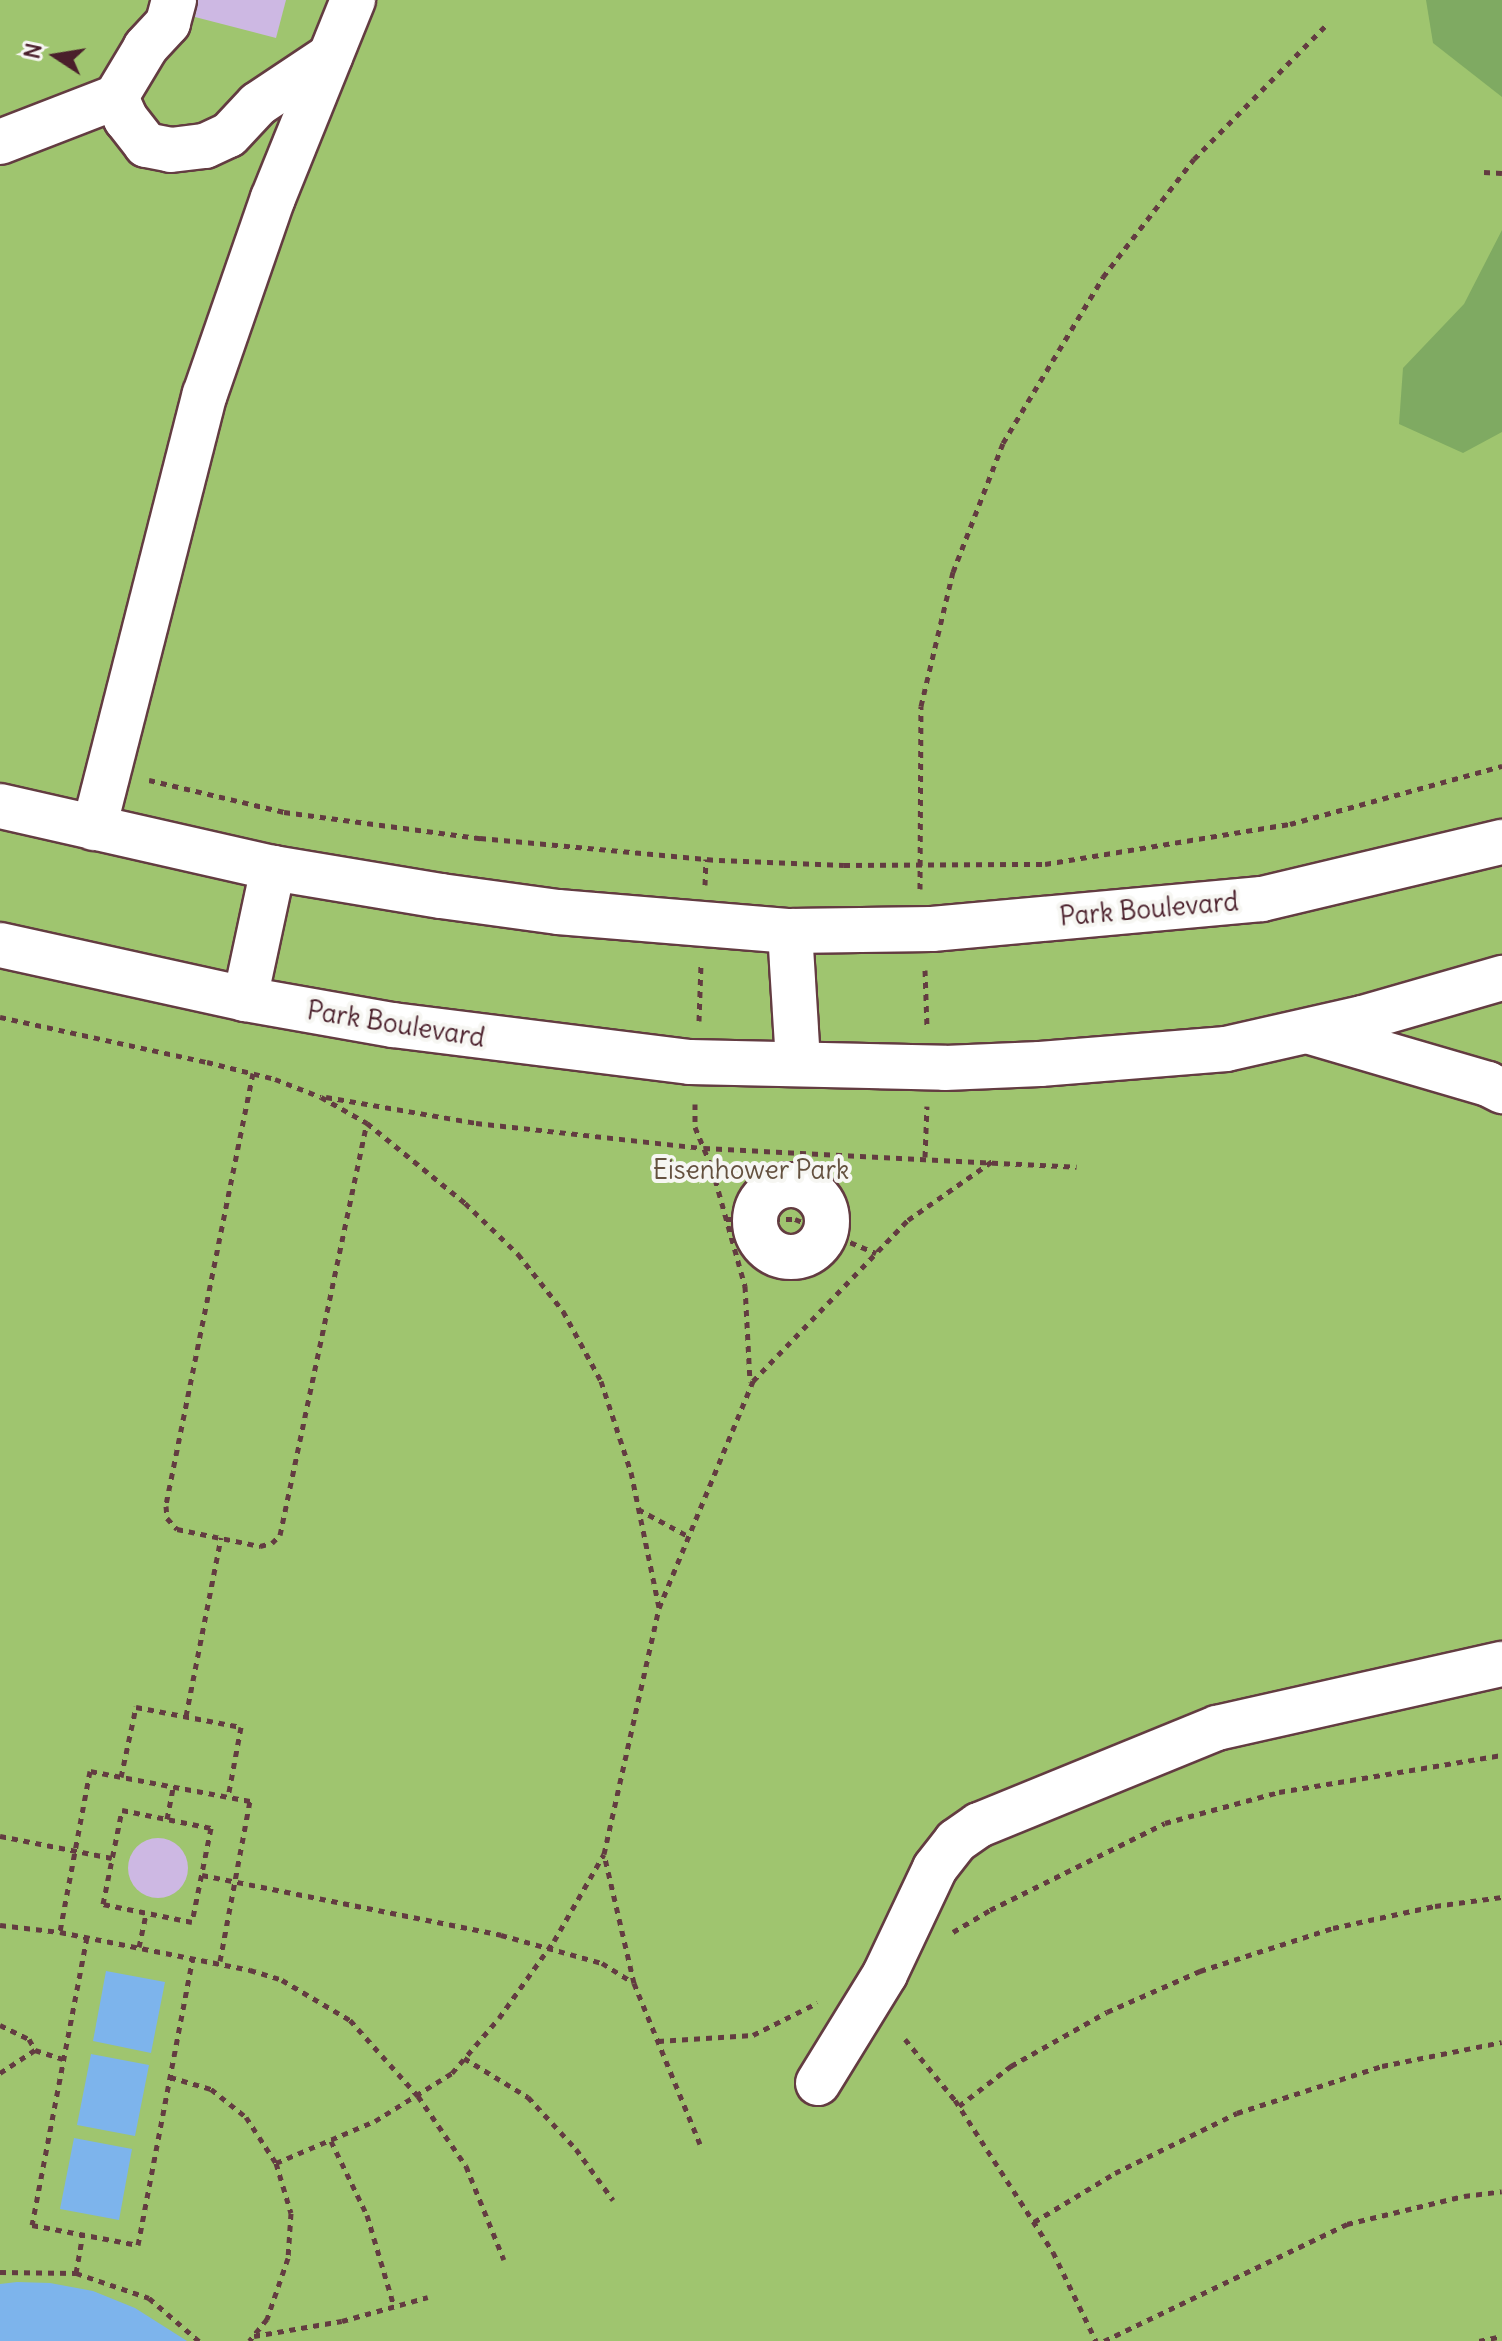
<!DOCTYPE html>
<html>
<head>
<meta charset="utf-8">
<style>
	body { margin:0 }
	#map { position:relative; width:1502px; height:2341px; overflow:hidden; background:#f1ddbe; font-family:Delius,sans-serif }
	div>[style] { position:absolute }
	.green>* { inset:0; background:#9fc56f }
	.forest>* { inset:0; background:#7faa62 }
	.water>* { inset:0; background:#7db4ec }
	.building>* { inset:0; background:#cdb8e3 }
	.round { border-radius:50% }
	.path>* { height:5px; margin-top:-2.5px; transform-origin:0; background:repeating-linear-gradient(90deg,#633c41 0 6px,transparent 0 12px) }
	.roads { filter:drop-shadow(2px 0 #633c41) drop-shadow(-2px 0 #633c41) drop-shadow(0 2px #633c41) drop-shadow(0 -2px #633c41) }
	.minor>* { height:44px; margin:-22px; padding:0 22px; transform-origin:22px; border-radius:22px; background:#fff }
	.minor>.ring { margin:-22px; padding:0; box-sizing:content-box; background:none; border:44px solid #fff; border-radius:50% }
	span { translate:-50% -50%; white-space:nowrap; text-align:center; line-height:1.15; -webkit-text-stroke:8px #f6f6f2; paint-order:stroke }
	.street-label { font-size:26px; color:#4a1f2b }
	.park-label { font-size:26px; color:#64513f }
	.north { position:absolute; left:16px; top:16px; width:80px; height:80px; -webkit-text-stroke:6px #f6f6f2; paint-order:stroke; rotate:282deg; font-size:22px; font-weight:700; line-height:32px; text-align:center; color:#4a1f2b }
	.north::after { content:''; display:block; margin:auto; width:28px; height:36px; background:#4a1f2b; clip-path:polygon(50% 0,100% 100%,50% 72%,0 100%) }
</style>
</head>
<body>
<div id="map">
	<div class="green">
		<div style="clip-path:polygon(0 0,1502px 0,1502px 2341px,0 2341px)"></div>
	</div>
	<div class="forest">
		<div style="clip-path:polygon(1426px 0,1502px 0,1502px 97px,1433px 43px)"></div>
		<div style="clip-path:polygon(1502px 230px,1502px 432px,1463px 453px,1399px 424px,1403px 368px,1464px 304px)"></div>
	</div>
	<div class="water">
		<div style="clip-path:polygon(106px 1971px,165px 1982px,151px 2053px,93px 2041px)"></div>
		<div style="clip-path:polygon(91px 2054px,149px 2065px,135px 2136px,77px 2125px)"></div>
		<div style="clip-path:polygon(74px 2138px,132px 2149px,119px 2220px,60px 2209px)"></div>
		<div style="clip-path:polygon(17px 2282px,50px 2283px,93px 2291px,135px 2308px,187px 2341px,0 2341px,0 2284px)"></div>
	</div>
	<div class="building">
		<div style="clip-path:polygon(198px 0,286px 0,276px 38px,195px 17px)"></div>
		<div class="round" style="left:128px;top:1838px;width:60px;height:60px"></div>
	</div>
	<div class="path">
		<div style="left:1484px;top:172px;width:18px;rotate:3deg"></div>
		<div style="left:149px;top:780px;width:139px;rotate:13.3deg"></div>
		<div style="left:284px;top:812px;width:198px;rotate:7.6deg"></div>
		<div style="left:480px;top:838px;width:240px;rotate:5.3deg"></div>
		<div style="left:719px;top:860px;width:125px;rotate:2.3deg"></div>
		<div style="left:844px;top:865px;width:201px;rotate:-0.3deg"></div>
		<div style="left:1045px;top:864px;width:248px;rotate:-9.3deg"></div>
		<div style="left:1290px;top:824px;width:220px;rotate:-15.3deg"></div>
		<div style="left:705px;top:885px;width:26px;rotate:-88deg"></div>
		<div style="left:920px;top:889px;width:183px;rotate:-89.7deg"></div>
		<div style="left:921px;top:706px;width:138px;rotate:-76.6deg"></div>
		<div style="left:953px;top:572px;width:138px;rotate:-68.8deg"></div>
		<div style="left:1003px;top:443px;width:194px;rotate:-58.9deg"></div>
		<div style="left:1103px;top:277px;width:149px;rotate:-52.4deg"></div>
		<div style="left:1194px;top:159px;width:188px;rotate:-45.4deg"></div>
		<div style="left:925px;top:970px;width:58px;rotate:88deg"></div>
		<div style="left:0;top:1017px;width:212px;rotate:12.3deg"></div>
		<div style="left:207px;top:1062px;width:70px;rotate:14deg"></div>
		<div style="left:275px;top:1079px;width:49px;rotate:21.4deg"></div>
		<div style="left:321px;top:1097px;width:53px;rotate:29.5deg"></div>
		<div style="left:367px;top:1123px;width:127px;rotate:39.2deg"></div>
		<div style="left:465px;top:1203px;width:74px;rotate:43.9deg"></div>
		<div style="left:518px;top:1254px;width:73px;rotate:51.7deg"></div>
		<div style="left:563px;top:1311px;width:80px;rotate:61.5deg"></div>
		<div style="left:601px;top:1381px;width:96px;rotate:71.8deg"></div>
		<div style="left:631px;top:1472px;width:138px;rotate:78.3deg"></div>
		<div style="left:699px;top:1021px;width:58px;rotate:-88deg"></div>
		<div style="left:253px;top:1073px;width:442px;rotate:101.4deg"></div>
		<div style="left:166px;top:1506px;width:12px;rotate:85deg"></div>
		<div style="left:167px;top:1518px;width:15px;rotate:48deg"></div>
		<div style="left:177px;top:1529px;width:85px;rotate:11.6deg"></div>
		<div style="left:260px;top:1546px;width:12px;rotate:-14deg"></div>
		<div style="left:272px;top:1543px;width:11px;rotate:-45deg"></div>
		<div style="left:280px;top:1535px;width:421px;rotate:-78.1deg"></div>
		<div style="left:326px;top:1097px;width:152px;rotate:9.8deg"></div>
		<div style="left:476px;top:1123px;width:229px;rotate:6.3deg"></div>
		<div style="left:704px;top:1148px;width:373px;rotate:2.9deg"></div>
		<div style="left:695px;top:1104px;width:23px;rotate:90deg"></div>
		<div style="left:695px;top:1127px;width:44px;rotate:67.5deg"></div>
		<div style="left:712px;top:1168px;width:123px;rotate:74.4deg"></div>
		<div style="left:745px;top:1286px;width:96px;rotate:87deg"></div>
		<div style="left:925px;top:1157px;width:51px;rotate:-87.8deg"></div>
		<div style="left:726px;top:1219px;width:69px"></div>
		<div style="left:795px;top:1219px;width:88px;rotate:22.8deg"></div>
		<div style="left:638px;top:1509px;width:57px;rotate:28.4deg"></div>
		<div style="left:186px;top:1716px;width:182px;rotate:-78.9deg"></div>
		<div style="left:121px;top:1777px;width:72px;rotate:-77.9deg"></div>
		<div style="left:136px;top:1707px;width:107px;rotate:10.8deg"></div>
		<div style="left:241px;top:1727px;width:71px;rotate:100.5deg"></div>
		<div style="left:122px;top:1810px;width:91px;rotate:11.4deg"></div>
		<div style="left:211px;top:1828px;width:96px;rotate:101.4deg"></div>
		<div style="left:192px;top:1922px;width:91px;rotate:-168.6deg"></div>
		<div style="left:103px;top:1904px;width:96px;rotate:-78.6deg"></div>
		<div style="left:167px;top:1819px;width:33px;rotate:-79deg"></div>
		<div style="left:0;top:1836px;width:114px;rotate:11.1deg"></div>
		<div style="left:202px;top:1875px;width:305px;rotate:11.3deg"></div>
		<div style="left:501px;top:1935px;width:105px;rotate:15.5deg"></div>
		<div style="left:602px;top:1963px;width:36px;rotate:32deg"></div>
		<div style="left:0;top:1925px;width:60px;rotate:6.7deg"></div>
		<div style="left:953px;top:1932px;width:43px;rotate:-30.7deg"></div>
		<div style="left:990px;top:1910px;width:195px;rotate:-26.4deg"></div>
		<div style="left:1165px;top:1823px;width:118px;rotate:-15.2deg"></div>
		<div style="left:1279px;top:1792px;width:226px;rotate:-9.4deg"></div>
		<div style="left:87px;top:1937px;width:293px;rotate:100.8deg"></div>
		<div style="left:32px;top:2225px;width:108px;rotate:10.7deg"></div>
		<div style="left:138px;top:2245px;width:292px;rotate:-79.2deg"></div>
		<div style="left:139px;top:1947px;width:35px;rotate:-78deg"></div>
		<div style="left:220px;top:1961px;width:163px;rotate:-79.4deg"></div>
		<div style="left:250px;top:1801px;width:163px;rotate:-169.4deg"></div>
		<div style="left:90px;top:1771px;width:164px;rotate:100.6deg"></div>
		<div style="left:60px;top:1932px;width:194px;rotate:11.3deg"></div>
		<div style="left:250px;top:1970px;width:34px;rotate:17deg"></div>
		<div style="left:282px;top:1980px;width:79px;rotate:30.5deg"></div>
		<div style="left:350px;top:2020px;width:102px;rotate:48.2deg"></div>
		<div style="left:418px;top:2096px;width:85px;rotate:55.6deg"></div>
		<div style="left:466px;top:2166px;width:101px;rotate:68deg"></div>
		<div style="left:0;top:2025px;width:32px;rotate:26deg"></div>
		<div style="left:29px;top:2039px;width:13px;rotate:61deg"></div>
		<div style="left:35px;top:2050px;width:29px;rotate:18deg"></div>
		<div style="left:905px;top:2039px;width:79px;rotate:50.7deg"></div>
		<div style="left:955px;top:2100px;width:181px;rotate:57.2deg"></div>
		<div style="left:1053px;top:2252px;width:99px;rotate:64.2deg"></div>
		<div style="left:658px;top:2041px;width:95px;rotate:-3.6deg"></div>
		<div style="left:753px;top:2035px;width:72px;rotate:-26.6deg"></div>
		<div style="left:464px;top:2058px;width:75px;rotate:31.4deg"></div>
		<div style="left:528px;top:2097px;width:71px;rotate:47.3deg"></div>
		<div style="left:576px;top:2149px;width:63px;rotate:54deg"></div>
		<div style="left:0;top:2073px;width:42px;rotate:-33.3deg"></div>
		<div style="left:170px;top:2077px;width:43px;rotate:16.3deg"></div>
		<div style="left:211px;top:2089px;width:45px;rotate:38.7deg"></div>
		<div style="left:246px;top:2117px;width:55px;rotate:56.9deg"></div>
		<div style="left:276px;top:2163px;width:52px;rotate:73.3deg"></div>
		<div style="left:291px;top:2213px;width:45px;rotate:93.8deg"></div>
		<div style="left:288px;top:2258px;width:65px;rotate:109deg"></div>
		<div style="left:267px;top:2319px;width:28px;rotate:129deg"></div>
		<div style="left:959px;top:2106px;width:66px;rotate:-37.6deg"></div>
		<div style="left:1011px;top:2066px;width:110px;rotate:-29.4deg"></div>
		<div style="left:1107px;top:2012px;width:102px;rotate:-23.8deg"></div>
		<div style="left:1200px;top:1971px;width:140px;rotate:-17.9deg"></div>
		<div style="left:1333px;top:1928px;width:104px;rotate:-12.2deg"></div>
		<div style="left:1435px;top:1906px;width:68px;rotate:-7.7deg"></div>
		<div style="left:331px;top:2141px;width:82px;rotate:64.1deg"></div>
		<div style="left:367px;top:2215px;width:95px;rotate:73.5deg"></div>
		<div style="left:700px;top:2144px;width:174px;rotate:-112.3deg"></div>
		<div style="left:634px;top:1983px;width:132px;rotate:-103.1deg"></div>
		<div style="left:604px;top:1854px;width:252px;rotate:-77.4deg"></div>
		<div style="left:659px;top:1608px;width:246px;rotate:-67.5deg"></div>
		<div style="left:753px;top:1381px;width:223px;rotate:-46.1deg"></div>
		<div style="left:908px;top:1220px;width:105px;rotate:-34.9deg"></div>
		<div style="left:276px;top:2163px;width:108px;rotate:-23deg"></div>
		<div style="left:375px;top:2121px;width:91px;rotate:-31.9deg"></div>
		<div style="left:452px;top:2073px;width:72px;rotate:-49.5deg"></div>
		<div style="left:499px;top:2018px;width:95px;rotate:-54.5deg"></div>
		<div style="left:554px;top:1941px;width:100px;rotate:-60.1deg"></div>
		<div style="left:1034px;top:2222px;width:95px;rotate:-31.2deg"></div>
		<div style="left:1115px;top:2173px;width:136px;rotate:-26.2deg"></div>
		<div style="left:1237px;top:2113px;width:152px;rotate:-18deg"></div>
		<div style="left:1382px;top:2066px;width:122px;rotate:-11.3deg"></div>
		<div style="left:0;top:2272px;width:76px;rotate:0.8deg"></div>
		<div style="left:76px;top:2273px;width:77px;rotate:18.9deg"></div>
		<div style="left:149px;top:2298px;width:66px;rotate:40.7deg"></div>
		<div style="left:76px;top:2273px;width:39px;rotate:-80deg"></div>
		<div style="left:254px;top:2336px;width:89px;rotate:-9.7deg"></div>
		<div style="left:342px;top:2321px;width:89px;rotate:-15.6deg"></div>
		<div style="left:1104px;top:2341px;width:270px;rotate:-25.7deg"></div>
		<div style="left:1347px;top:2224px;width:120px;rotate:-13.5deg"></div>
		<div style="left:1464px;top:2196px;width:38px;rotate:-7deg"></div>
		<div style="left:1479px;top:2341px;width:24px;rotate:-12deg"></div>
	</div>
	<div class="roads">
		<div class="minor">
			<div style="left:174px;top:0;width:24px;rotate:105deg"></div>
			<div style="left:168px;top:23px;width:33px;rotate:133deg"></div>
			<div style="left:146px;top:47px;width:58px;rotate:121deg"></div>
			<div style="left:116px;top:97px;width:24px;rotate:66deg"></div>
			<div style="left:126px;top:119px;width:33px;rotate:52deg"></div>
			<div style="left:146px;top:145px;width:25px;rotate:11deg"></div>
			<div style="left:171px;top:150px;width:34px;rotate:-7deg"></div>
			<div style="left:205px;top:146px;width:26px;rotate:-25deg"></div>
			<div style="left:229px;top:135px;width:42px;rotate:-46.9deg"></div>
			<div style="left:258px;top:104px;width:87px;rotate:-33.7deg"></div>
			<div style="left:0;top:142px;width:124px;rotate:-21.2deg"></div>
			<div style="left:0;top:806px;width:280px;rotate:12.8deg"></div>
			<div style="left:273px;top:868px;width:170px;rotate:9.5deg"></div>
			<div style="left:441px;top:896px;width:118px;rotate:7.8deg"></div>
			<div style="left:558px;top:912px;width:233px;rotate:4.7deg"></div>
			<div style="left:790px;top:931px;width:142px;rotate:-0.8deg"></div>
			<div style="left:932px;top:929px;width:331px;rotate:-5.2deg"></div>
			<div style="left:1262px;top:899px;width:247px;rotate:-13.4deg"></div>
			<div style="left:94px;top:828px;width:448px;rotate:-75.7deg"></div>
			<div style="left:205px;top:394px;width:207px;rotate:-70.9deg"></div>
			<div style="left:273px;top:198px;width:214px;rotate:-68deg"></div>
			<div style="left:790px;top:931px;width:132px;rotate:86.5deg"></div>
			<div style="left:0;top:945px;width:251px;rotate:12.4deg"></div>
			<div style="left:245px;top:999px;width:150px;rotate:10deg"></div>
			<div style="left:393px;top:1025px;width:299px;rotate:7.1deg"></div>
			<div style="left:690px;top:1062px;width:255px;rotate:1.3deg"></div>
			<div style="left:945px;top:1068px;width:95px;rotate:-2.4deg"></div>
			<div style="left:1040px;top:1064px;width:187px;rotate:-4.6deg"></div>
			<div style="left:1226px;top:1049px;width:140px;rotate:-12.8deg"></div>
			<div style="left:1363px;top:1018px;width:145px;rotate:-16.1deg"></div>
			<div style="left:245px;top:999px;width:134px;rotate:-77.9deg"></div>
			<div style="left:1310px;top:1032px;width:185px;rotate:16.3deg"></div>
			<div style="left:1488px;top:1084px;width:16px;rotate:27deg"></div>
			<div class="ring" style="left:755px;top:1185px;width:28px;height:28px"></div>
			<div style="left:818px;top:2083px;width:128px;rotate:-58.4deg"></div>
			<div style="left:885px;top:1974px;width:117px;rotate:-64.7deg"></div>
			<div style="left:935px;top:1868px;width:34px;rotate:-52deg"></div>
			<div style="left:956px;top:1841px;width:28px;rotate:-35deg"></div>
			<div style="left:979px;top:1825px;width:257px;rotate:-22.2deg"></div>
			<div style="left:1217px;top:1728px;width:292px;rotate:-12.7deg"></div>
		</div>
	</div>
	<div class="street-label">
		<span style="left:1149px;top:909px;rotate:-5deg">Park Boulevard</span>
		<span style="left:396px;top:1024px;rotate:9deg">Park Boulevard</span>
	</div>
	<div class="park-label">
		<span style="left:751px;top:1170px">Eisenhower Park</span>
	</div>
	<div class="north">N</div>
</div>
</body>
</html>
